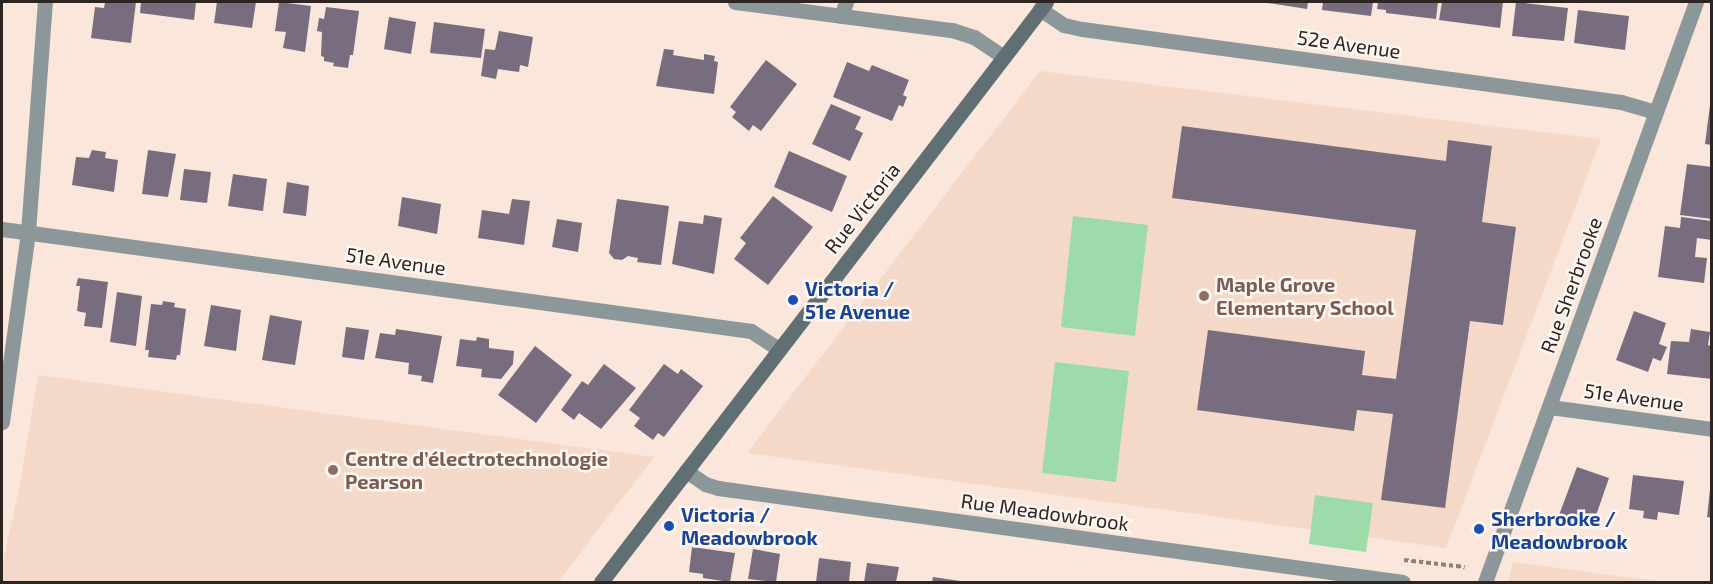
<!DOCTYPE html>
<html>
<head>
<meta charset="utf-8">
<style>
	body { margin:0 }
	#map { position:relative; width:1713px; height:584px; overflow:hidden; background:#fae6da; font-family:"Exo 2",sans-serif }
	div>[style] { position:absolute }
	.built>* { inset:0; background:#f4d8c8 }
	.green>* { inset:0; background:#9ddca9 }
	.building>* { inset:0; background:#776d7e }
	.path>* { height:4px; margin-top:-2px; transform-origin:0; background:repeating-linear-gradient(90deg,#8f8179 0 4.5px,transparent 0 7.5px) }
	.minor>* { height:15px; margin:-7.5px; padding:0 7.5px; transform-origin:7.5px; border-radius:7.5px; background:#8c979a }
	.secondary>* { height:15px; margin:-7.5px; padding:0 7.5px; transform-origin:7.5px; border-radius:7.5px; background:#606f73 }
	.dots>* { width:16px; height:16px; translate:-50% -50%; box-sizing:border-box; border:3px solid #fef6f1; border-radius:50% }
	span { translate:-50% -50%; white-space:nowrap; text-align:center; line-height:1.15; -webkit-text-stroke:5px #fef6f1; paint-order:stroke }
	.street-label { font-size:20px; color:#2d2521 }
	.education-label { font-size:20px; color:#785e54; font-weight:700 }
	.left { translate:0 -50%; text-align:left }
	.transit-label { font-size:20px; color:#164399; font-weight:700 }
	.frame { position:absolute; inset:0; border:3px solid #2d2521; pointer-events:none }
</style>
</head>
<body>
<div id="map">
	<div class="built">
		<div style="clip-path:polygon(1040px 71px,1601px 139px,1446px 548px,747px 453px)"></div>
		<div style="clip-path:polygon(38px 375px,654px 457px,558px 582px,2px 582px,2px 567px,20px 483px)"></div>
		<div style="clip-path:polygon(1513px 562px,1663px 582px,1508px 582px)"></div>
	</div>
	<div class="green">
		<div style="clip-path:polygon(1073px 216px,1148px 225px,1135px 336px,1061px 327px)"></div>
		<div style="clip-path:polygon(1055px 362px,1129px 371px,1116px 482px,1042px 473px)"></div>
		<div style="clip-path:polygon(1315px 495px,1373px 503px,1366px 552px,1309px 544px)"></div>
	</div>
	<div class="building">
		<div style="clip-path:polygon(105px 2px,136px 2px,131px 43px,91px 38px,95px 7px,104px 8px)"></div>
		<div style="clip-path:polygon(141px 2px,196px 2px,194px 20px,140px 13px)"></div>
		<div style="clip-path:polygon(217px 2px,256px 2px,252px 28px,214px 23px)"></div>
		<div style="clip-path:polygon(279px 2px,311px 6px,305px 52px,283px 48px,286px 32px,275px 31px)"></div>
		<div style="clip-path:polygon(1261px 2px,1308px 2px,1307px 9px)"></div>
		<div style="clip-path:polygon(1323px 2px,1373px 2px,1371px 16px,1322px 10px)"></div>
		<div style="clip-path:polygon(1378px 2px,1438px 2px,1436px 19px,1386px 13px,1386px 10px,1377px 9px)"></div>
		<div style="clip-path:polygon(1442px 2px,1503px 2px,1500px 28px,1439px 20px)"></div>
		<div style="clip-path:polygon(1516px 2px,1568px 8px,1564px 41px,1512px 36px)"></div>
		<div style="clip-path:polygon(326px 7px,359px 11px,353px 55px,350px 55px,348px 68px,333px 66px,334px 63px,324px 61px,324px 57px,321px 56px,322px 32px,317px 31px,319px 18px,324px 19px)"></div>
		<div style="clip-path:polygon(1578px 10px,1629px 16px,1625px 50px,1574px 43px)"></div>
		<div style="clip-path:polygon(389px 17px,416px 22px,411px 54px,384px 49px)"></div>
		<div style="clip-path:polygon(434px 22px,485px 29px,481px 58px,430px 53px)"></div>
		<div style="clip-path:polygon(499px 31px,533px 37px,528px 67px,520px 65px,519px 72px,498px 69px,496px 79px,481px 76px,485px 49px,495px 50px)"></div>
		<div style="clip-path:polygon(664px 49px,674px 50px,673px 55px,704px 60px,704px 54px,715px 56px,714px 61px,718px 62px,714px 94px,656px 86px)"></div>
		<div style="clip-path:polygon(766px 60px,797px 84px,761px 131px,753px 125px,749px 131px,732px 117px,736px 112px,730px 107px)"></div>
		<div style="clip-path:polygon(847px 62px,869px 71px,872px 65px,909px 80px,903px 95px,907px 97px,903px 107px,899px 105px,892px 121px,833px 97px)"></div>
		<div style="clip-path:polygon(831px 104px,861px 117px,855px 129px,863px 133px,850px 161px,812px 144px)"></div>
		<div style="clip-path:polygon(1710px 105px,1712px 105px,1712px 145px,1705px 144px)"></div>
		<div style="clip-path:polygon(1182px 126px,1446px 161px,1448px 140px,1492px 146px,1482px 222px,1516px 227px,1503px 325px,1470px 321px,1445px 508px,1381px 500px,1393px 414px,1357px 410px,1354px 431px,1197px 410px,1208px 330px,1365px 351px,1362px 375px,1396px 379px,1416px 230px,1172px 198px)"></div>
		<div style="clip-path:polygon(92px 150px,106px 152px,105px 158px,118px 160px,114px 192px,72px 185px,76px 157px,89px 158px)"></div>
		<div style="clip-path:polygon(148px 150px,176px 154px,168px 197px,142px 194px)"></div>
		<div style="clip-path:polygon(789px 151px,847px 176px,832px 212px,774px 187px)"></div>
		<div style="clip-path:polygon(1687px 164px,1712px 167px,1712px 219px,1680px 215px)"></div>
		<div style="clip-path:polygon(184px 169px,211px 172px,207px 203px,180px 200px)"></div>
		<div style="clip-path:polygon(233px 174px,267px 179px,263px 211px,228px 206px)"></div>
		<div style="clip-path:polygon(287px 182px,309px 186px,306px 216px,283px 213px)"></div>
		<div style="clip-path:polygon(773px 196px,813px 227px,768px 285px,734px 259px,746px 243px,740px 238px)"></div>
		<div style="clip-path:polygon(402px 197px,441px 204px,437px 234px,398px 226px)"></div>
		<div style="clip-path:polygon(512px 199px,530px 201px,524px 245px,478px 238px,482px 210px,509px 214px)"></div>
		<div style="clip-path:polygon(617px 199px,669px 206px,661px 265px,637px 262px,638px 258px,628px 256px,622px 260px,614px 259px,609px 253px)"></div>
		<div style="clip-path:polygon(704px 215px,722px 218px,714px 274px,672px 264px,679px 221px,703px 224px)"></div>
		<div style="clip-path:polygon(1681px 217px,1712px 221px,1712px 240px,1697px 238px,1695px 257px,1707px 258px,1704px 283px,1658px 277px,1665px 226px,1680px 228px)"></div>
		<div style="clip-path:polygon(557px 219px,582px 223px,578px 252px,552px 247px)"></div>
		<div style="clip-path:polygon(78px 278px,108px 282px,102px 328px,84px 326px,86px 313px,77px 311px,80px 286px,76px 286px)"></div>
		<div style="clip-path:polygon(117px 292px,142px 296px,136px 346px,110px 342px)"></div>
		<div style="clip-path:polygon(163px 301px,175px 303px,174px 307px,186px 309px,180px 355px,177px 355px,176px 360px,148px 357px,149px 350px,145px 350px,151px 304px,162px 305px)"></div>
		<div style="clip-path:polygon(211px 305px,241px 310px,236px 351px,204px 346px)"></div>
		<div style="clip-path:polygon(1634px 311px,1666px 323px,1659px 344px,1667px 347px,1661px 361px,1653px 358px,1648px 372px,1616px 360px)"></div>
		<div style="clip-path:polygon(270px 315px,302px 321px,295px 365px,262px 360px)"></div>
		<div style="clip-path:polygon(346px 327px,369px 330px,364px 360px,342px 357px)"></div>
		<div style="clip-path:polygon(396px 329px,442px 336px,433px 383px,421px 381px,422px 376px,408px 374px,409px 363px,375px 358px,380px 333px,395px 335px)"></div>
		<div style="clip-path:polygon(1691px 329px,1710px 332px,1708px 345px,1712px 346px,1712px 379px,1667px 374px,1671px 341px,1689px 342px)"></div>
		<div style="clip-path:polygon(477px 337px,489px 339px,489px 348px,514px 351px,513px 364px,501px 379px,481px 377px,482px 369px,456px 366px,460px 339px,476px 341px)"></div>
		<div style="clip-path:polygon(535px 346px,572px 375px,536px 423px,498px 395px)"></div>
		<div style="clip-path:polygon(604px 364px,636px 388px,601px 429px,579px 413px,574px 420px,561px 410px,582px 381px,588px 385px)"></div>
		<div style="clip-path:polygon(664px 364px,678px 374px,681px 369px,703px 386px,664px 437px,658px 433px,653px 440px,634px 426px,640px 418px,629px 410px)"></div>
		<div style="clip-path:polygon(1577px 467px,1609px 478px,1592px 527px,1559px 515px)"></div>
		<div style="clip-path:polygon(1633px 475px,1684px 481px,1679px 515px,1658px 512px,1657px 520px,1643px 518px,1644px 511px,1629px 509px)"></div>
		<div style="clip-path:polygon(1710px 490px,1712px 490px,1712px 518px,1707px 517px)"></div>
		<div style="clip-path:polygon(692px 547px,735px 553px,730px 582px,703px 578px,703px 574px,689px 572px)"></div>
		<div style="clip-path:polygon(753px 549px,780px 554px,776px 582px,748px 579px)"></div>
		<div style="clip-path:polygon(819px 558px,851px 562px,849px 582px,816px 582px)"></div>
		<div style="clip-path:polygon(867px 563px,899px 567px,896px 582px,864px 582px)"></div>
		<div style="clip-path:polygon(933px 577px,960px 581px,960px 582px,932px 582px)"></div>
	</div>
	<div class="path">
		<div style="left:1404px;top:560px;width:61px;rotate:6.5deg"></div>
	</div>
	<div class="minor">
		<div style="left:735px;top:2px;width:219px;rotate:7.4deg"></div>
		<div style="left:952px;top:30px;width:23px;rotate:18deg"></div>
		<div style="left:974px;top:37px;width:36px;rotate:34deg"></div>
		<div style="left:1040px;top:9px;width:29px;rotate:34deg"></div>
		<div style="left:1064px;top:25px;width:18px;rotate:13deg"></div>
		<div style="left:1082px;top:29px;width:544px;rotate:7.71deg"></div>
		<div style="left:1621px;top:102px;width:36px;rotate:16deg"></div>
		<div style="left:841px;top:16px;width:15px;rotate:-70deg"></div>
		<div style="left:2px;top:229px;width:756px;rotate:7.75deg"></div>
		<div style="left:751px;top:331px;width:33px;rotate:33deg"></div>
		<div style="left:1550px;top:407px;width:163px;rotate:7.7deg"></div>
		<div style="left:2px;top:422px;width:192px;rotate:-82.2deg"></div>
		<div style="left:28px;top:232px;width:231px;rotate:-85.8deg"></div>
		<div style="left:686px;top:471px;width:23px;rotate:34deg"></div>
		<div style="left:705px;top:484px;width:14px;rotate:17deg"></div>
		<div style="left:718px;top:488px;width:691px;rotate:7.81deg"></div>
		<div style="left:1485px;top:582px;width:617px;rotate:-70.01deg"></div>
	</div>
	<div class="secondary">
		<div style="left:601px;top:582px;width:731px;rotate:-52.5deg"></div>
	</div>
	<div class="dots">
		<div style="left:1204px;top:296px;background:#8d6e63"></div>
		<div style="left:793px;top:300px;background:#1a4fb4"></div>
		<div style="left:333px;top:470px;background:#8d6e63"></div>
		<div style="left:669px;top:526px;background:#1a4fb4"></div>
		<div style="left:1479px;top:529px;background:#1a4fb4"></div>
	</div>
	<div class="street-label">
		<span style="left:1349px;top:44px;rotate:8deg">52e Avenue</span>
		<span style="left:862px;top:208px;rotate:-52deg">Rue Victoria</span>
		<span style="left:396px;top:261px;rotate:8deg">51e Avenue</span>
		<span style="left:1571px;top:285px;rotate:-70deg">Rue Sherbrooke</span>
		<span style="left:1634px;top:397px;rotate:8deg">51e Avenue</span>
		<span style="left:1045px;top:512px;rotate:8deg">Rue Meadowbrook</span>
	</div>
	<div class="education-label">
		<span class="left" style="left:1216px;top:296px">Maple Grove<br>Elementary School</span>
		<span class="left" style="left:345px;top:470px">Centre d’électrotechnologie<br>Pearson</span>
	</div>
	<div class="transit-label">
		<span class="left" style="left:805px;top:300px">Victoria /<br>51e Avenue</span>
		<span class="left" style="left:681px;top:526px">Victoria /<br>Meadowbrook</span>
		<span class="left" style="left:1491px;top:530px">Sherbrooke /<br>Meadowbrook</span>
	</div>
	<div class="frame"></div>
</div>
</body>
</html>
